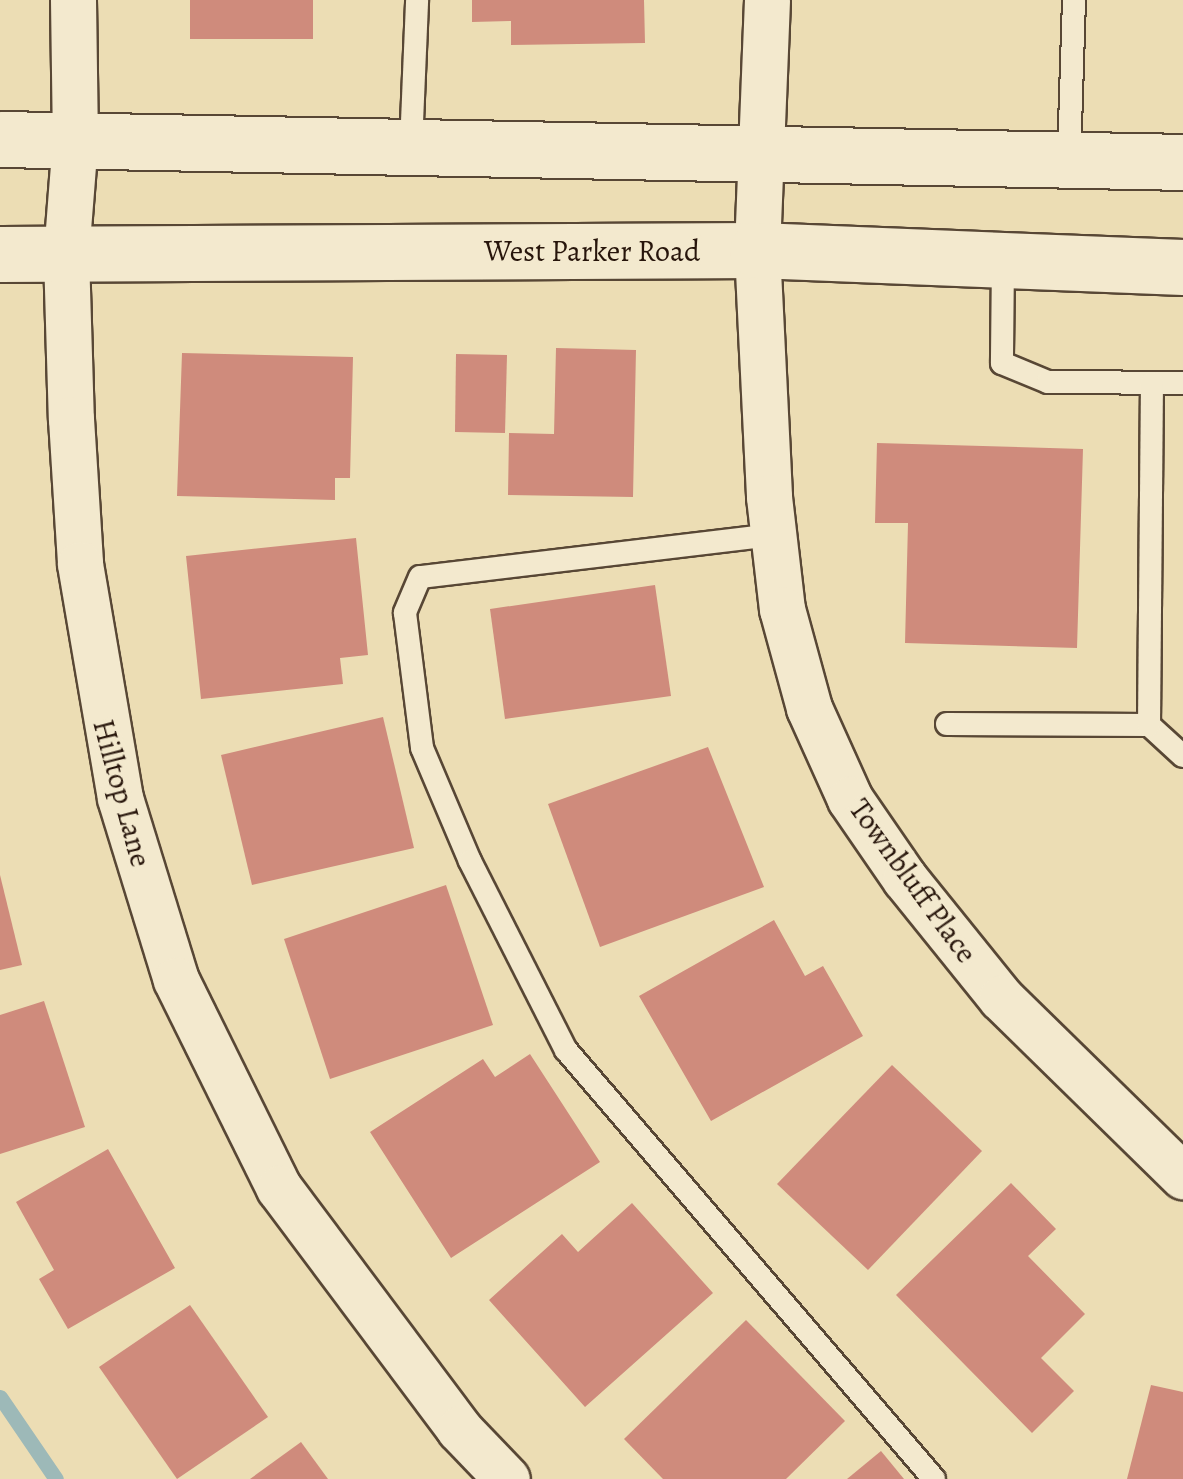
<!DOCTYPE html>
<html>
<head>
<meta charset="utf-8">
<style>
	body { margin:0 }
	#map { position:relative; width:1183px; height:1479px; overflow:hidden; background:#ecddb4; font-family:Alegreya,serif }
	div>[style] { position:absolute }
	.stream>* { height:15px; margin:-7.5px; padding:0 7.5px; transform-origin:7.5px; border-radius:7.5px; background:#9db9b8 }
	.building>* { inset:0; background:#cf8b7c }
	.roads { filter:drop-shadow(2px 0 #584735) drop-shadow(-2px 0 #584735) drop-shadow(0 2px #584735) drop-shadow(0 -2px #584735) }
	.lane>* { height:22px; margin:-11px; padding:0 11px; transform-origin:11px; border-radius:11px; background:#f3e9ce }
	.street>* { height:45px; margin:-22.5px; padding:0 22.5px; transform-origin:22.5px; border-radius:22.5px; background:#f3e9ce }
	.secondary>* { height:55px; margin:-27.5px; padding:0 27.5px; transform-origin:27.5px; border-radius:27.5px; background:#f3e9ce }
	span { translate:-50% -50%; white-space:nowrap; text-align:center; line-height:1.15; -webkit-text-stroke:8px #f3e9ce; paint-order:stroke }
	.street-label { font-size:30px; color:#27150b }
</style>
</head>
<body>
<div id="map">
	<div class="stream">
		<div style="left:0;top:1397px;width:99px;rotate:55.7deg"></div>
	</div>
	<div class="building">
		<div style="clip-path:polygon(190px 0,313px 0,313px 39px,190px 39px)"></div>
		<div style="clip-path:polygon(472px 0,644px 0,645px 43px,511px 45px,511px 21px,472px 22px)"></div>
		<div style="clip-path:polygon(556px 348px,636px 350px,633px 497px,508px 495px,509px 433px,554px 434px)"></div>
		<div style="clip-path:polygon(182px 353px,353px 357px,350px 478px,335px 478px,335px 500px,177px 496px)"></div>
		<div style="clip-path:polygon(456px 354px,507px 355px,505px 433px,455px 432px)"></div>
		<div style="clip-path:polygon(877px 443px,1083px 449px,1077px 648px,905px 643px,908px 523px,875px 523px)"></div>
		<div style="clip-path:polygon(356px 538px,368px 655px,340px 658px,343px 684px,201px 699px,186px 556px)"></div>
		<div style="clip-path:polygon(655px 585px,671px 696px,505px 719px,490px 609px)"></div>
		<div style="clip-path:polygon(383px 717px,414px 848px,252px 885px,221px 755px)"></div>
		<div style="clip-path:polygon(708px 747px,764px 887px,600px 947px,548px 804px)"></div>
		<div style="clip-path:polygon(0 875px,22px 965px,0 970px)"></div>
		<div style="clip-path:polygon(446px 885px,493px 1025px,330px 1079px,284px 939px)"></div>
		<div style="clip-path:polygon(774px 920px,805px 976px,823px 966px,863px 1036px,711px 1121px,639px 996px)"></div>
		<div style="clip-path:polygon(44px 1001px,85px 1127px,0 1154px,0 1015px)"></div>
		<div style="clip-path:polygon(530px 1054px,600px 1162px,451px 1258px,370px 1132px,483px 1059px,495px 1077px)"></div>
		<div style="clip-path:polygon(892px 1065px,982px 1151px,868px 1270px,777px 1184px)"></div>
		<div style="clip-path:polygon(108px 1149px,175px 1268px,68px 1329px,39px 1279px,54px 1270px,16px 1202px)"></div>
		<div style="clip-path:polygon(1011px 1183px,1056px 1229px,1028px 1256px,1085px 1314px,1041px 1358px,1074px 1391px,1032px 1433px,896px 1295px)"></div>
		<div style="clip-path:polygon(632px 1203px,713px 1293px,585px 1407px,489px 1300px,562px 1234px,578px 1252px)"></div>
		<div style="clip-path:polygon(190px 1305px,268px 1417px,177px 1479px,99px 1367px)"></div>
		<div style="clip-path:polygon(746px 1320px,845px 1421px,786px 1479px,663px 1479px,624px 1439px)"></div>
		<div style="clip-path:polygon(1151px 1385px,1183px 1392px,1183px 1479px,1127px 1479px)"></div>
		<div style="clip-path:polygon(301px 1442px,328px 1479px,250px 1479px)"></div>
		<div style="clip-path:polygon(881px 1451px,904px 1479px,847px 1479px)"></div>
	</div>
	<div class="roads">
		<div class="lane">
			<div style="left:411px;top:146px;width:146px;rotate:-87.6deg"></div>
			<div style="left:1069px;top:159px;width:159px;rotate:-88.2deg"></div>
			<div style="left:1003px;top:260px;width:103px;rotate:90.6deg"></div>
			<div style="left:1002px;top:363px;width:50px;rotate:22.4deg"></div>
			<div style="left:1048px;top:382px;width:135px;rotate:0.4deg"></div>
			<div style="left:773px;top:535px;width:355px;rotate:173.2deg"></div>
			<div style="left:420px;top:577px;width:39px;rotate:113deg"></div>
			<div style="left:405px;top:613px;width:136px;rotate:82.8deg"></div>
			<div style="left:422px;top:748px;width:123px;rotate:67deg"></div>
			<div style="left:470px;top:861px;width:212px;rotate:63.1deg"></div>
			<div style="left:566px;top:1050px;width:565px;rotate:49.38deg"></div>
			<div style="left:947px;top:724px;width:202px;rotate:0.3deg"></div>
			<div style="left:1149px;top:725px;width:46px;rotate:42.4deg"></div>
			<div style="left:1149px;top:725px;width:342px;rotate:-89.5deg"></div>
		</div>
		<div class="street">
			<div style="left:73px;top:0;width:140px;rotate:89.2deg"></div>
			<div style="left:75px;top:140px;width:115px;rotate:94.5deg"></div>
			<div style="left:66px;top:255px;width:164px;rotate:88.3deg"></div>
			<div style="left:71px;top:419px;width:145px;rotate:86.4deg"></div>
			<div style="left:80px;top:564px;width:237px;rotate:80.3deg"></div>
			<div style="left:120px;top:798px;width:190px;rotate:72.9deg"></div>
			<div style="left:176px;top:980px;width:232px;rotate:63.7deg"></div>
			<div style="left:279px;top:1188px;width:301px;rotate:53.2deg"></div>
			<div style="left:459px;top:1429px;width:69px;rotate:46.2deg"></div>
			<div style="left:767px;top:0;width:250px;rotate:92.3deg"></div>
			<div style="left:757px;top:250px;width:247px;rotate:87.2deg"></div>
			<div style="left:769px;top:497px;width:113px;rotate:83.4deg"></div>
			<div style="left:782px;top:609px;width:103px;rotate:74.7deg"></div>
			<div style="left:809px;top:708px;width:100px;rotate:65.7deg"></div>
			<div style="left:850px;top:799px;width:97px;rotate:55.5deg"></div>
			<div style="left:905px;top:879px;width:153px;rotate:51.1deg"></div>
			<div style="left:1001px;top:998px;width:255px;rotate:44.4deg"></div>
		</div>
		<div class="secondary">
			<div style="left:0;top:139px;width:1183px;rotate:1.11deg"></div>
			<div style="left:0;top:254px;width:757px;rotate:-0.3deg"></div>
			<div style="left:757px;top:250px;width:426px;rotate:2.3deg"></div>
		</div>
	</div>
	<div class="street-label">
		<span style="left:592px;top:251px">West Parker Road</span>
		<span style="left:122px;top:793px;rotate:75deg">Hilltop Lane</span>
		<span style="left:913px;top:881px;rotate:54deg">Townbluff Place</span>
	</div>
</div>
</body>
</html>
